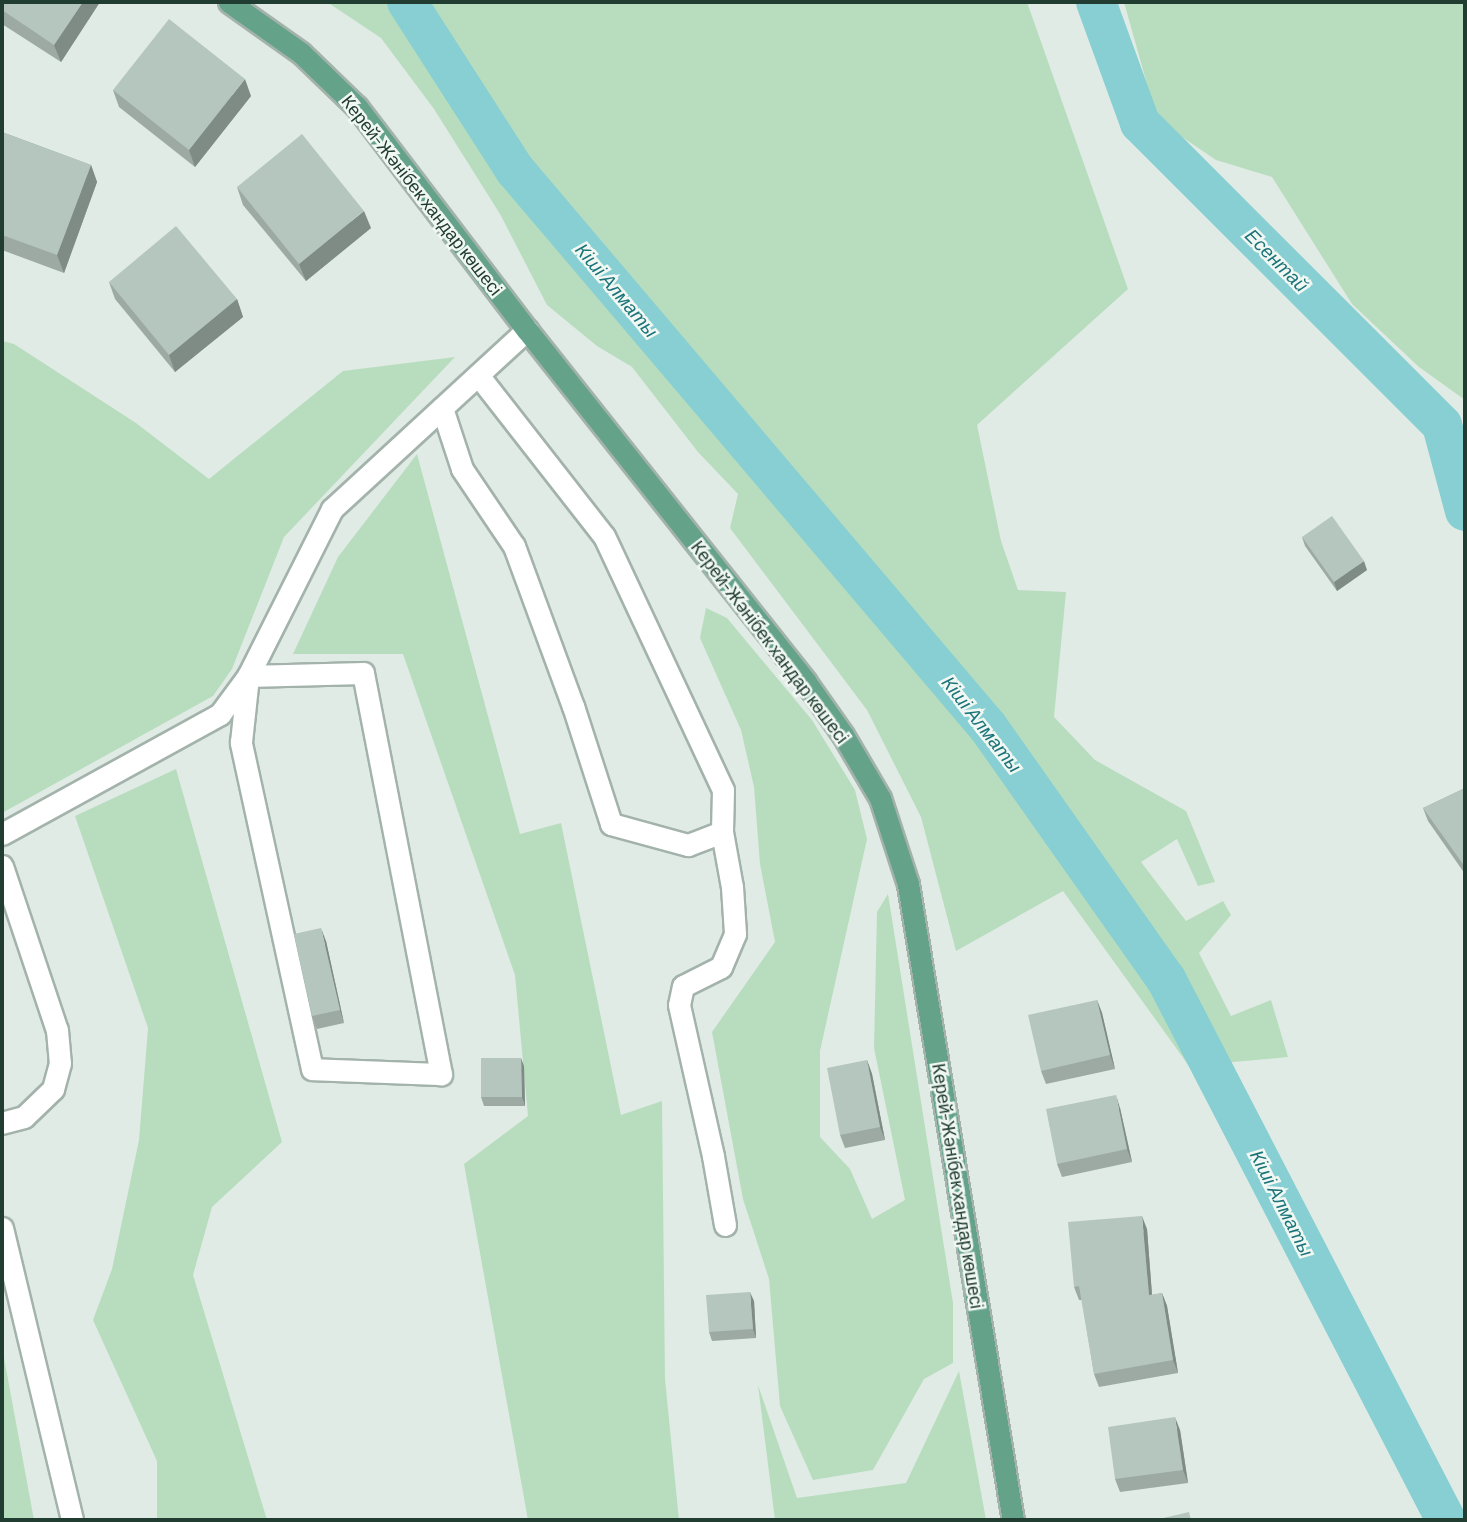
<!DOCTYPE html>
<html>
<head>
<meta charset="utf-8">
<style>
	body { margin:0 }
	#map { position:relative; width:1467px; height:1522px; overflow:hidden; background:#e0ebe5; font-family:Barlow,sans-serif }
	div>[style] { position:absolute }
	.green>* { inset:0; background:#b8ddbe }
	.river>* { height:40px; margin:-20px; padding:0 20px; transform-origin:20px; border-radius:20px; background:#87cfd2 }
	.roads { filter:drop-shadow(2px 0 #a3b3ab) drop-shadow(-2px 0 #a3b3ab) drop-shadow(0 2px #a3b3ab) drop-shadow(0 -2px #a3b3ab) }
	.minor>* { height:21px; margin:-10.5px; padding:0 10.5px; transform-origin:10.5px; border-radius:10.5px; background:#fff }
	.major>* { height:21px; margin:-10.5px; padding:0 10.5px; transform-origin:10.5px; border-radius:10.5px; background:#64a28a }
	.wall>* { inset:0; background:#9caaa3 }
	.shaded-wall>* { inset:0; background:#7f8b85 }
	.building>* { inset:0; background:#b5c6be }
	span { translate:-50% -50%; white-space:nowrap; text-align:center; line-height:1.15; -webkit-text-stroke:5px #f1f8f3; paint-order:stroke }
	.street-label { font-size:18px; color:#213c31 }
	.water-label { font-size:19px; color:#1a7479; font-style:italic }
	.frame { position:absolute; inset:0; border:4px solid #213c31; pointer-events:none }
</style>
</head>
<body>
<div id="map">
	<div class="green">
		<div style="clip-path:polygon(327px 2px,1027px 2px,1128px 289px,977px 425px,1001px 541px,1018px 590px,1066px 592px,1054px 717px,1095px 760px,1186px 811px,1215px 882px,1198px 886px,1177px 839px,1141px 862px,1186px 921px,1223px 901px,1231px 915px,1199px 953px,1231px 1016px,1271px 1000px,1288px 1057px,1189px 1066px,1063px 891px,956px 951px,921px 817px,867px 710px,730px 528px,738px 494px,698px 452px,632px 367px,597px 346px,547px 305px,500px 214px,434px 109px,381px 38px)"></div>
		<div style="clip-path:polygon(1124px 2px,1465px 2px,1465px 400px,1419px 367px,1352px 304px,1272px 177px,1216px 160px,1157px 120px)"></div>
		<div style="clip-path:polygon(2px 341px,14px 344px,136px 423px,209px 479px,343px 371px,455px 357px,284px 537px,232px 669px,213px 696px,2px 813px)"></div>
		<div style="clip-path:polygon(417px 454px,520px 834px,561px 823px,621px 1115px,662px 1101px,665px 1379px,679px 1520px,528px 1520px,464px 1164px,528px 1116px,515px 975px,403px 654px,293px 654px,338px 557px)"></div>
		<div style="clip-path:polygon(706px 608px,727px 618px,812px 720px,855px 790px,867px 839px,820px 1051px,820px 1137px,850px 1169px,872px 1219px,905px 1200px,874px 1048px,877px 912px,888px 894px,953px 1303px,953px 1363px,924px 1379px,873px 1470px,813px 1480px,780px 1406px,769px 1279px,743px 1199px,712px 1032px,775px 942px,760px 864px,754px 787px,741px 730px,700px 638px)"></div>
		<div style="clip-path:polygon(176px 769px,282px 1142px,212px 1207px,193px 1275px,267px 1520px,157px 1520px,157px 1461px,93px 1320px,112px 1269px,139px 1140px,148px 1028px,75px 816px)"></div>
		<div style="clip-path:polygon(2px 1347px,34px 1520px,2px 1520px)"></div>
		<div style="clip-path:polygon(959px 1371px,986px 1520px,775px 1520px,758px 1385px,797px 1498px,906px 1483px)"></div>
	</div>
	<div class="river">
		<div style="left:407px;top:2px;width:200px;rotate:57.3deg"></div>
		<div style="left:515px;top:170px;width:731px;rotate:49.66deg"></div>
		<div style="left:988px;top:727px;width:309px;rotate:54.8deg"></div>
		<div style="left:1166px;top:979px;width:609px;rotate:62.64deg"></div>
		<div style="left:1096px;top:2px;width:129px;rotate:70deg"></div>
		<div style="left:1140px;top:123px;width:427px;rotate:45deg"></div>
		<div style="left:1442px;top:425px;width:89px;rotate:75deg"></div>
	</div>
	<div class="roads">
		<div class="minor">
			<div style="left:478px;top:375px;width:204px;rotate:52deg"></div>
			<div style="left:604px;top:536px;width:280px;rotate:64.9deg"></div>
			<div style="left:723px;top:790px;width:42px;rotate:91.4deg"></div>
			<div style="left:722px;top:832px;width:56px;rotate:79.7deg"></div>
			<div style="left:732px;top:887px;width:47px;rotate:86.3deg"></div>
			<div style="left:735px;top:934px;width:36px;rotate:113deg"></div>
			<div style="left:721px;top:967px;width:42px;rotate:153.4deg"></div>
			<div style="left:683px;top:986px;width:19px;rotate:102deg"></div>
			<div style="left:679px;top:1005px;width:155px;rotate:77.3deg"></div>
			<div style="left:713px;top:1156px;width:70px;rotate:80.1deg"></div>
			<div style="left:442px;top:408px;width:64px;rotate:71.8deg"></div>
			<div style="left:462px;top:469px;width:93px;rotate:56deg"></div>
			<div style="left:514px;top:546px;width:171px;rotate:69.8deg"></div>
			<div style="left:573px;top:706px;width:124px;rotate:72.1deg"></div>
			<div style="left:611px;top:824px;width:80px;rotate:15.3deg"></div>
			<div style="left:688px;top:845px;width:36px;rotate:-21deg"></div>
			<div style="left:363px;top:673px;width:409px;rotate:79deg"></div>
			<div style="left:441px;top:1074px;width:129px;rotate:-177.8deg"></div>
			<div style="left:312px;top:1069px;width:335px;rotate:-102.3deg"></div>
			<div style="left:241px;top:742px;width:66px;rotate:-83.9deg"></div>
			<div style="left:248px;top:676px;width:115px;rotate:-1.5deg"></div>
			<div style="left:2px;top:834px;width:249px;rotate:-28.8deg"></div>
			<div style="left:220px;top:714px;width:47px;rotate:-53.6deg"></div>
			<div style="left:248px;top:676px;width:187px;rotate:-63.3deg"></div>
			<div style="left:332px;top:509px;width:265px;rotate:-42.6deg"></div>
			<div style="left:2px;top:866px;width:173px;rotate:71.5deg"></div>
			<div style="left:57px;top:1030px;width:33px;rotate:85deg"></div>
			<div style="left:60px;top:1063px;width:27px;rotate:105deg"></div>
			<div style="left:53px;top:1089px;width:40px;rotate:136deg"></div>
			<div style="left:24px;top:1117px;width:23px;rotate:165deg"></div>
			<div style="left:2px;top:1228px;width:300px;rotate:76.5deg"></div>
		</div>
		<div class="major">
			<div style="left:229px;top:2px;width:88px;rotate:35.3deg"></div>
			<div style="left:301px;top:53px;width:78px;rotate:44deg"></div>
			<div style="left:357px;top:107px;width:280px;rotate:52.7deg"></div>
			<div style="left:527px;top:330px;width:448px;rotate:51.6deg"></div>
			<div style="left:805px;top:681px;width:66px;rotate:54.9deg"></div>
			<div style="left:843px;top:735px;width:73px;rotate:59.6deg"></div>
			<div style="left:880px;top:798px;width:90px;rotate:72deg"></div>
			<div style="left:908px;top:884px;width:645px;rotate:80.63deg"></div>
		</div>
	</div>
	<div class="wall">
		<div style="clip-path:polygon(2px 2px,100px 2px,61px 62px,2px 24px)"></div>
		<div style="clip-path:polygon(113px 90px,251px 96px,195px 167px,119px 107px)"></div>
		<div style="clip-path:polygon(2px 132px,91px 165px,97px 182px,64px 273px,2px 250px)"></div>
		<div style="clip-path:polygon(237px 187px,371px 228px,306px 281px,243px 205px)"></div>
		<div style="clip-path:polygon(109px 282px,237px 299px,243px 317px,175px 372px,115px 299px)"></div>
		<div style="clip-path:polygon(1302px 537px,1367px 570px,1337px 591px,1305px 546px)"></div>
		<div style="clip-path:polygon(1465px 788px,1465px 874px,1428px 821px,1423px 808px)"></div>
		<div style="clip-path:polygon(326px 941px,344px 1023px,317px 1029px,312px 1016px)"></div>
		<div style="clip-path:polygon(1097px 1000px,1102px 1013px,1115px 1069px,1046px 1084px,1041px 1071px)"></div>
		<div style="clip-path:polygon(867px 1060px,872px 1074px,885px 1140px,845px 1148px,840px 1135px)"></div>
		<div style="clip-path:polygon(524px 1066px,525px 1106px,484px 1106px,481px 1097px)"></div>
		<div style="clip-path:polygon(1120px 1108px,1132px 1162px,1062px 1177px,1057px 1164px)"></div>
		<div style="clip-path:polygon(1147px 1229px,1152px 1295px,1162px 1293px,1167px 1306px,1178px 1373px,1099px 1387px,1094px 1374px,1082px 1300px,1079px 1300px,1074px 1287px)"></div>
		<div style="clip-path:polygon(754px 1301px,756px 1338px,712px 1341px,709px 1332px)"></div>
		<div style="clip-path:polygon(1180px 1430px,1188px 1483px,1120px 1492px,1115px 1479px)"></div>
	</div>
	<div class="shaded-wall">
		<div style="clip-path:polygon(83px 2px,100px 2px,61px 62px,54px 45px)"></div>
		<div style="clip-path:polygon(245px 79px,251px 96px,195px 167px,189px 150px)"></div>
		<div style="clip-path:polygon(91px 165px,97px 182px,64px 273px,57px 255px)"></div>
		<div style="clip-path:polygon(364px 211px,371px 228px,306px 281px,299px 264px)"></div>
		<div style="clip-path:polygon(237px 299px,243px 317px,175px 372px,169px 355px)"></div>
		<div style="clip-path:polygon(1364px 561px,1367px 570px,1337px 591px,1334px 582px)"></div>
		<div style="clip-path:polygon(321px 928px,326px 941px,344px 1023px,340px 1010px)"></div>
		<div style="clip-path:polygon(1097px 1000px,1102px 1013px,1115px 1069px,1110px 1055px)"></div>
		<div style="clip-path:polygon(521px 1058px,524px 1066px,525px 1106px,522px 1097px)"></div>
		<div style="clip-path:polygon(867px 1060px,872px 1074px,885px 1140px,880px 1127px)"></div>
		<div style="clip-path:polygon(1116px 1095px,1120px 1108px,1132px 1162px,1127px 1149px)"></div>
		<div style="clip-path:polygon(1142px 1216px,1147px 1229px,1153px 1308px,1149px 1295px)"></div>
		<div style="clip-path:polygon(750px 1292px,754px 1301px,756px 1338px,753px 1329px)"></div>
		<div style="clip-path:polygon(1162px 1293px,1167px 1306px,1178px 1373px,1173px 1360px)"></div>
		<div style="clip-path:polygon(1175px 1417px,1180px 1430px,1188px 1483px,1183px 1470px)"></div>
	</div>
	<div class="building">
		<div style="clip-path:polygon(2px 2px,83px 2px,54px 45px,2px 10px)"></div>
		<div style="clip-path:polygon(169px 19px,245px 79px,189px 150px,113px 90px)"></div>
		<div style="clip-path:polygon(2px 132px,91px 165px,57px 255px,2px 235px)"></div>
		<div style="clip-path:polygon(302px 134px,364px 211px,299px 264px,237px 187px)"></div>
		<div style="clip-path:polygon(176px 226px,237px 299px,169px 355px,109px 282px)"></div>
		<div style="clip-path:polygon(1332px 516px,1364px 561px,1334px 582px,1302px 537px)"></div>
		<div style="clip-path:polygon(1465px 788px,1465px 867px,1423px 808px)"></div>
		<div style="clip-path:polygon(321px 928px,340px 1010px,312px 1016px,294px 934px)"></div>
		<div style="clip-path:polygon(1097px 1000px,1110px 1055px,1041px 1071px,1028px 1015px)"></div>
		<div style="clip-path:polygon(481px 1058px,521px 1058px,522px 1097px,481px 1097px)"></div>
		<div style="clip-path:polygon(867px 1060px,880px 1127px,840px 1135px,827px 1068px)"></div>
		<div style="clip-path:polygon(1116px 1095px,1127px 1149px,1057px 1164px,1046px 1109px)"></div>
		<div style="clip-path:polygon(1142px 1216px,1149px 1295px,1162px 1293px,1173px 1360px,1094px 1374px,1079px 1286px,1074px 1287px,1068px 1222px)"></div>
		<div style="clip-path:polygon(750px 1292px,753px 1329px,709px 1332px,706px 1295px)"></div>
		<div style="clip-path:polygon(1175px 1417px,1183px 1470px,1115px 1479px,1108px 1427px)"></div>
		<div style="clip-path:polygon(1189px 1512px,1191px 1520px,1155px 1520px)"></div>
	</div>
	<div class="street-label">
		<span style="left:422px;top:195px;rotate:52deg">Керей-Жәнібек хандар көшесі</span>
		<span style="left:770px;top:642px;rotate:53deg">Керей-Жәнібек хандар көшесі</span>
		<span style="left:958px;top:1186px;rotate:81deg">Керей-Жәнібек хандар көшесі</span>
	</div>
	<div class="water-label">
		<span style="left:1277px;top:260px;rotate:45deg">Есентай</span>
		<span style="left:617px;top:290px;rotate:50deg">Кіші Алматы</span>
		<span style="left:982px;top:724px;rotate:52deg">Кіші Алматы</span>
		<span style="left:1282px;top:1203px;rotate:63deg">Кіші Алматы</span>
	</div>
	<div class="frame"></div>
</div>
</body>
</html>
